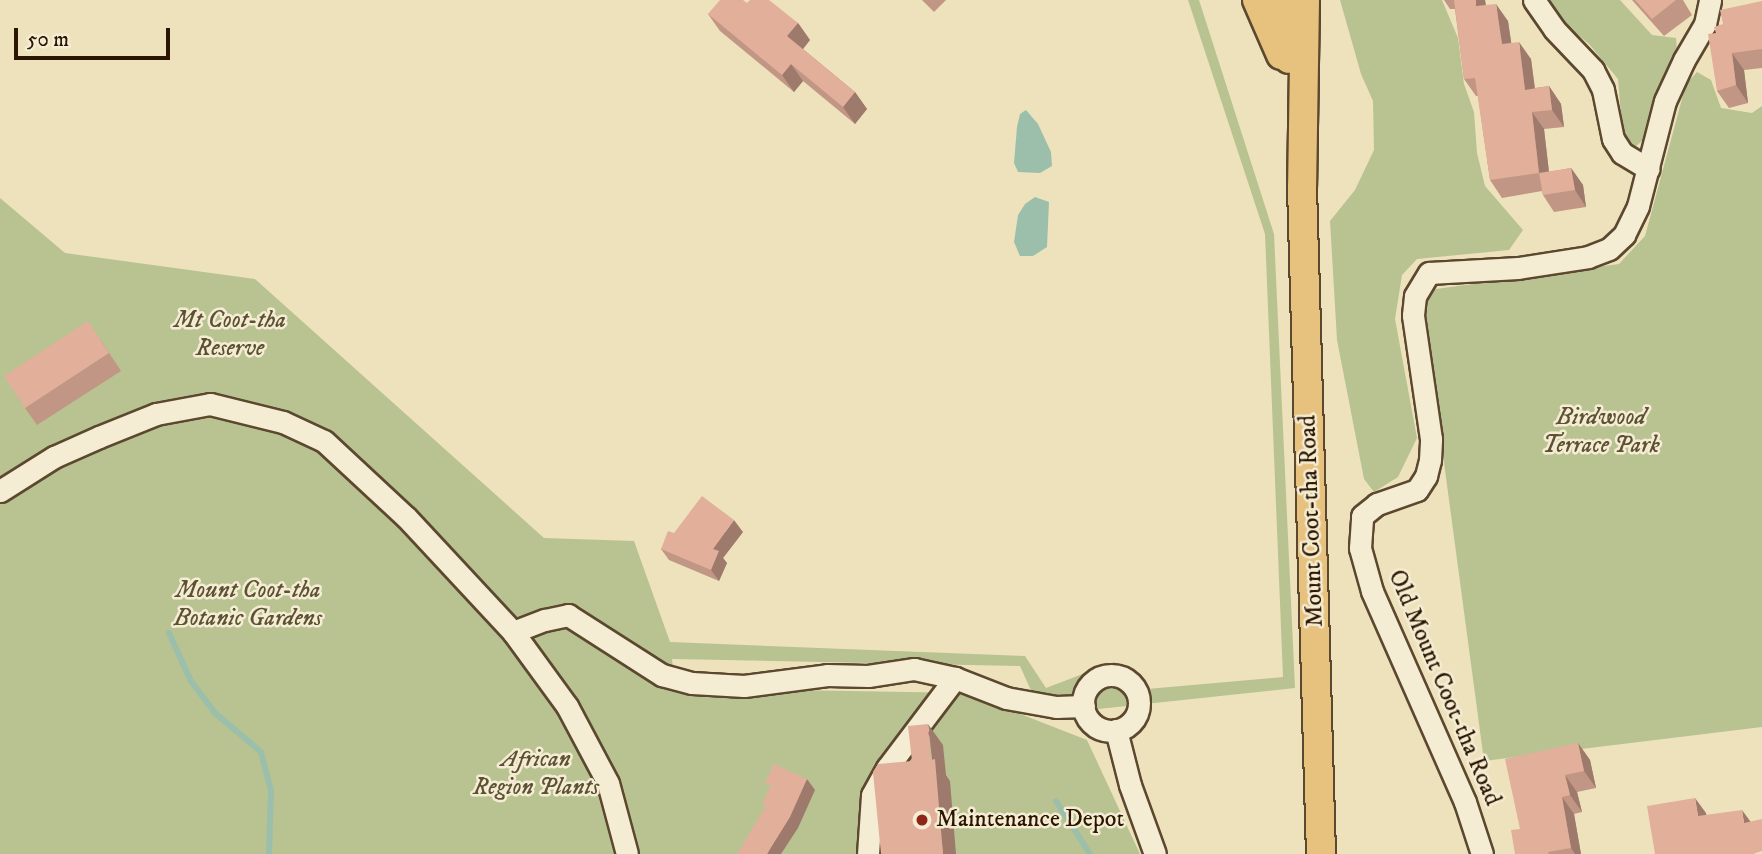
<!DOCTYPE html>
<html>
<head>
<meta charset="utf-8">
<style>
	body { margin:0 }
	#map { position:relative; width:1762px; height:854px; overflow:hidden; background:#eee2bc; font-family:"IM FELL DW Pica",serif }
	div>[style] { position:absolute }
	.green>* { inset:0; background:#b8c391 }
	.water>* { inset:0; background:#9bbfab }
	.stream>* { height:6px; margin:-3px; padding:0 3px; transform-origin:3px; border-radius:3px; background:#9bbfab }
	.roads { filter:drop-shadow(2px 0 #5c482f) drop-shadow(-2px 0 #5c482f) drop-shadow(0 2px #5c482f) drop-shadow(0 -2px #5c482f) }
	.minor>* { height:21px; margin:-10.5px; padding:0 10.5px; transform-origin:10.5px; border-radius:10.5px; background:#f4ecd3 }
	.minor>.ring { margin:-10.5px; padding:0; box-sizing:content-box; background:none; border:21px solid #f4ecd3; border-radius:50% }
	.major>* { height:28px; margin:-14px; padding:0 14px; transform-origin:14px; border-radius:14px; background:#e7c17e }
	.wall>* { inset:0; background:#c29684 }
	.shaded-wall>* { inset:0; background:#9e7a6c }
	.building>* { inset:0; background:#e1af9a }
	.dots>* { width:19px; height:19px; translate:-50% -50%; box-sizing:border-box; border:4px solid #f4ecd3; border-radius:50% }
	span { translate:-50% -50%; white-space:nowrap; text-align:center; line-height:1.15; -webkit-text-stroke:5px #f4ecd3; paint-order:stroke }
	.park-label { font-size:24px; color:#5c5233; font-style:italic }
	.street-label { font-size:24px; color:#2b1500 }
	.poi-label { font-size:24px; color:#2b1500 }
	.left { translate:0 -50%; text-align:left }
	.scale { position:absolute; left:14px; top:28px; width:156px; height:32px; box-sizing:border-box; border:4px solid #2b1500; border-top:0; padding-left:9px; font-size:21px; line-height:24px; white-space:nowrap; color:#2b1500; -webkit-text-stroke:5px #f4ecd3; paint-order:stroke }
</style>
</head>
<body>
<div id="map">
	<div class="green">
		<div style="clip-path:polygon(1188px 0,1199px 0,1274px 234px,1295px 688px,1042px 715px,1020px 666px,672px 659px,675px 688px,967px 693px,1087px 740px,1140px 854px,0 854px,0 198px,65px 253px,255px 279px,544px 538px,634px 541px,670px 642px,1025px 656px,1046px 688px,1114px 662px,1131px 670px,1147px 689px,1283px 677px,1265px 234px)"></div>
		<div style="clip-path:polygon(1340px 0,1442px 0,1458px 38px,1464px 84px,1474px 112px,1477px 153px,1485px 186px,1523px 230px,1509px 250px,1417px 259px,1402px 275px,1395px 319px,1417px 438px,1398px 477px,1374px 492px,1364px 479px,1337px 340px,1330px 221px,1355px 190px,1374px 150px,1373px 101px,1361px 74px)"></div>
		<div style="clip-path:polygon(1549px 0,1620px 0,1652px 35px,1676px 38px,1677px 50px,1662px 87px,1651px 133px,1635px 147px,1623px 140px,1618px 79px,1589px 44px,1568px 27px)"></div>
		<div style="clip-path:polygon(1697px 72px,1711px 80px,1721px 108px,1752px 113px,1762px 106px,1762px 727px,1484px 761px,1421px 291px,1619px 264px,1645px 236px,1686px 84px)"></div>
	</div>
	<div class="water">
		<div style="clip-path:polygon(1026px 110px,1038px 124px,1051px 152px,1052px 166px,1040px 173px,1018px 172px,1014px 163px,1017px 127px,1020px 114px)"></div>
		<div style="clip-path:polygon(1035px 197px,1049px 202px,1047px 247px,1033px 256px,1020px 256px,1014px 242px,1018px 215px,1025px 204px)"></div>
	</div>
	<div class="stream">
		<div style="left:169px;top:633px;width:53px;rotate:65.4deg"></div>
		<div style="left:191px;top:681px;width:40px;rotate:53deg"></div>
		<div style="left:215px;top:713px;width:60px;rotate:40.3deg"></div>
		<div style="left:261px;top:752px;width:40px;rotate:75.6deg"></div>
		<div style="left:271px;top:791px;width:63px;rotate:91.8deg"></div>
		<div style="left:1056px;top:801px;width:63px;rotate:57.3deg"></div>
	</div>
	<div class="roads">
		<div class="minor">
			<div style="left:1534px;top:0;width:35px;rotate:55deg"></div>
			<div style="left:1554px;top:29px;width:57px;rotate:46.4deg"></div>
			<div style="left:1593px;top:70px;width:22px;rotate:63deg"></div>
			<div style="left:1603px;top:90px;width:50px;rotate:78.5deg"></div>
			<div style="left:1613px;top:139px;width:17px;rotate:57deg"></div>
			<div style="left:1622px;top:153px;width:31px;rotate:31deg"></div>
			<div style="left:0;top:491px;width:64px;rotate:-32.2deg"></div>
			<div style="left:54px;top:457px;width:49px;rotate:-24deg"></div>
			<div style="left:99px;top:437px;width:61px;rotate:-22deg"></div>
			<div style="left:156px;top:414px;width:55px;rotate:-10.5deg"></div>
			<div style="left:210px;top:404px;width:75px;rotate:13.9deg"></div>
			<div style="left:283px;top:422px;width:45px;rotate:24.9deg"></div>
			<div style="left:324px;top:441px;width:113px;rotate:42.9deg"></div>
			<div style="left:407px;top:518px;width:156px;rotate:47.1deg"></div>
			<div style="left:513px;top:632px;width:92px;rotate:53.9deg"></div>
			<div style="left:567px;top:706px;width:87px;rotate:62deg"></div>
			<div style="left:608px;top:783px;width:73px;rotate:75deg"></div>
			<div style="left:513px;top:632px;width:34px;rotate:-21deg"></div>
			<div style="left:545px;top:620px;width:24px;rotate:-12deg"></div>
			<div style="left:568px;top:615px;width:112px;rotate:32.6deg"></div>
			<div style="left:662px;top:675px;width:31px;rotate:15deg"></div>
			<div style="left:692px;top:683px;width:52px;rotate:3.3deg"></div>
			<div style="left:744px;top:686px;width:84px;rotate:-7.5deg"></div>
			<div style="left:827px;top:675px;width:41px;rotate:1.4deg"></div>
			<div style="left:868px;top:676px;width:47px;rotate:-8.7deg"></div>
			<div style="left:914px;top:669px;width:42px;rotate:12.4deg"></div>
			<div style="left:955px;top:678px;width:55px;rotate:21.4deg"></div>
			<div style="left:1006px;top:698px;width:51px;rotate:10.2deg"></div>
			<div style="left:1056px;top:707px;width:28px;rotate:-2deg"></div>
			<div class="ring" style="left:1083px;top:675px;width:35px;height:35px"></div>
			<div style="left:1116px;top:730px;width:57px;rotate:75.7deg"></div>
			<div style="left:1130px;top:785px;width:73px;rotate:70.1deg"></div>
			<div style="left:868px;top:854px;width:59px;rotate:-86.1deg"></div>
			<div style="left:872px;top:795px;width:31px;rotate:-61deg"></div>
			<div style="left:887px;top:768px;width:113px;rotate:-52.9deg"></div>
			<div style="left:1482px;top:854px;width:55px;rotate:-108.1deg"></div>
			<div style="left:1465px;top:802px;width:231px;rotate:-113.8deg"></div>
			<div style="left:1372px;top:591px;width:45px;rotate:-105.6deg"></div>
			<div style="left:1360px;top:548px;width:32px;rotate:-86deg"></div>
			<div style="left:1362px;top:516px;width:19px;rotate:-39deg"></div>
			<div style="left:1377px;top:504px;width:42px;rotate:-19.3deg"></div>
			<div style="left:1417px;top:490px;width:17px;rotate:-57deg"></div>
			<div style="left:1426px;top:476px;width:16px;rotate:-76deg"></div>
			<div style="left:1430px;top:460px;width:21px;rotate:-87deg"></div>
			<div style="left:1431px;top:439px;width:125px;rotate:-98.3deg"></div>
			<div style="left:1413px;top:315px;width:19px;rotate:-84deg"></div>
			<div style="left:1415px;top:296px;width:27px;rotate:-59deg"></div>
			<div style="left:1429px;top:273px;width:89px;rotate:-3.2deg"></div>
			<div style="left:1518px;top:268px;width:71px;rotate:-8.9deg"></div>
			<div style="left:1588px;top:257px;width:22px;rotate:-21deg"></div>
			<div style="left:1609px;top:249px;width:21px;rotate:-43deg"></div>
			<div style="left:1624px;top:235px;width:32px;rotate:-64deg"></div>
			<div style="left:1638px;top:206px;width:108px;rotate:-75.6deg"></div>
			<div style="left:1665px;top:101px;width:45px;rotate:-65.1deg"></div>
			<div style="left:1684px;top:60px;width:42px;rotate:-59.7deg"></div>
			<div style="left:1705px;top:24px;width:25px;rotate:-78deg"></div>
		</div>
		<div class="major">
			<div style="left:1257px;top:0;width:60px;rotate:66.4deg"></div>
			<div style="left:1285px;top:0;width:59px;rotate:86.1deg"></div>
			<div style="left:1305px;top:0;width:187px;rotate:90.9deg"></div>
			<div style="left:1302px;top:187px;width:667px;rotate:88.37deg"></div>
		</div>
	</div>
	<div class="wall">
		<div style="clip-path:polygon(922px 0,946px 0,934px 12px)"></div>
		<div style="clip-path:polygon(1444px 0,1485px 0,1486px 5px,1508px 21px,1511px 43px,1531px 59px,1535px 88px,1549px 86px,1561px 104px,1564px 127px,1544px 129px,1549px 172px,1571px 168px,1583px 185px,1586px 207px,1554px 212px,1543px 195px,1542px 191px,1502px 198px,1490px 180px,1478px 96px,1476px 96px,1464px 79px,1455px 9px,1450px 9px)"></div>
		<div style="clip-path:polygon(1632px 0,1683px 0,1692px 15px,1664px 36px)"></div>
		<div style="clip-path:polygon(1762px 1px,1762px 68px,1744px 70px,1748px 103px,1729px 108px,1717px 91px,1723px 24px)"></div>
		<div style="clip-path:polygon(747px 3px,798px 23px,810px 40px,803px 49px,855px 92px,867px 109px,855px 124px,803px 81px,794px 92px,720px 31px,708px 14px)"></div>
		<div style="clip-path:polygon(100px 339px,121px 371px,37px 425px,25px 408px)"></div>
		<div style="clip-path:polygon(743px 532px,723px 558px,727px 563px,719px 581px,669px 560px,661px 549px,674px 533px)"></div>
		<div style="clip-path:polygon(1578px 743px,1590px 760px,1596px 788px,1577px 792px,1582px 812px,1574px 814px,1581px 854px,1515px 854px,1520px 829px)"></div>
	</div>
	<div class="shaded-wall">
		<div style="clip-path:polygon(1476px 0,1485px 0,1488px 24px,1476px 6px)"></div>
		<div style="clip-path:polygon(1496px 4px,1508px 21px,1514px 61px,1502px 44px)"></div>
		<div style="clip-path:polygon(798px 23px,810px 40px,799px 54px,787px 36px)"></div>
		<div style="clip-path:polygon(1519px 42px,1531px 59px,1537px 107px,1525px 90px)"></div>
		<div style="clip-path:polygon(1732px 53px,1744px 70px,1748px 103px,1736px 85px)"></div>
		<div style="clip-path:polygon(791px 64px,803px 81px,794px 92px,782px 75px)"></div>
		<div style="clip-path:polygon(1549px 86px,1561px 104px,1564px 127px,1552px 110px)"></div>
		<div style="clip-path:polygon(855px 92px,867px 109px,855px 124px,843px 107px)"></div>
		<div style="clip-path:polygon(1532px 112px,1544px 129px,1551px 190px,1539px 173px)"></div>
		<div style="clip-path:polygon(1571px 168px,1583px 185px,1586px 207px,1575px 190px)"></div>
		<div style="clip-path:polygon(734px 520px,743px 532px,723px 558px,727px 563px,719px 581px,711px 570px,713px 549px)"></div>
		<div style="clip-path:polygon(928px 724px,943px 745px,946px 775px,950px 781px,956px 854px,943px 854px)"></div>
		<div style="clip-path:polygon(1578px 743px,1590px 760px,1596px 788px,1584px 771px)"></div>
		<div style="clip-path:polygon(1565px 775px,1577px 792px,1582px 812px,1570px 795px)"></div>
		<div style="clip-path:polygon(807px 779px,815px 790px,798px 828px,781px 854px,767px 854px)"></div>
		<div style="clip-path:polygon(1562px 797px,1574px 814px,1581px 854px,1575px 854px,1571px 848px)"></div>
		<div style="clip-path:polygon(1695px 798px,1706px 813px,1709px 832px,1698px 816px)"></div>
		<div style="clip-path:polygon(1742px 810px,1753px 825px,1744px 823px)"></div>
	</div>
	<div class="building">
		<div style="clip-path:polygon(720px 0,743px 0,747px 3px,750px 0,769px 0,798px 23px,787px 36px,855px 92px,843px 107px,791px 64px,782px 75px,708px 14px)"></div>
		<div style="clip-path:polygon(1454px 0,1476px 0,1476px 6px,1496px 4px,1502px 44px,1519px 42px,1525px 90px,1549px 86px,1552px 110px,1532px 112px,1539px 173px,1490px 180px,1475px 78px,1464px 79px)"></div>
		<div style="clip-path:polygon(1635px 0,1676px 0,1652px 19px)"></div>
		<div style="clip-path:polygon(1762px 1px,1762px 49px,1732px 53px,1736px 85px,1717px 91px,1708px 34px,1716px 33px,1714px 27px,1723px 24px,1720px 10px)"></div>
		<div style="clip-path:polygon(1571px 168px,1575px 190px,1543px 195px,1539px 173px)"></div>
		<div style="clip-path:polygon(88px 321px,109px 353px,25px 408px,4px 376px)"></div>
		<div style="clip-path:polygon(702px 496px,734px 520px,713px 549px,719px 551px,711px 570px,661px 549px,668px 531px,674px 533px)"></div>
		<div style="clip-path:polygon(928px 724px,931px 760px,935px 759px,943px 854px,881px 854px,873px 772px,878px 764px,912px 761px,908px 726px)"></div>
		<div style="clip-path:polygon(1578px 743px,1584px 771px,1565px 775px,1570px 795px,1562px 797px,1571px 848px,1548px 852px,1549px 854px,1515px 854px,1511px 830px,1520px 829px,1505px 759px)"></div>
		<div style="clip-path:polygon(774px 764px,807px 779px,790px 817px,767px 854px,737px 854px,766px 806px,762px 804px,771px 785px,765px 783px)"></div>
		<div style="clip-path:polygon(1695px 798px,1698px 816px,1742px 810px,1744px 823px,1762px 819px,1762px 851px,1753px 854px,1655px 854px,1647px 806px)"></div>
	</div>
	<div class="dots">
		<div style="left:922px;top:820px;background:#8f2418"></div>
	</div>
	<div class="park-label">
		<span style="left:230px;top:335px">Mt Coot-tha<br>Reserve</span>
		<span style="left:1601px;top:432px">Birdwood<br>Terrace Park</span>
		<span style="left:248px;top:605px">Mount Coot-tha<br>Botanic Gardens</span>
		<span style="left:536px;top:774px">African<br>Region Plants</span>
	</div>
	<div class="street-label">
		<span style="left:1312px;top:521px;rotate:-92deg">Mount Coot-tha Road</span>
		<span style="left:1444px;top:688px;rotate:67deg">Old Mount Coot-tha Road</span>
	</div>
	<div class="poi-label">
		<span class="left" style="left:936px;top:820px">Maintenance Depot</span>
	</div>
	<div class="scale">50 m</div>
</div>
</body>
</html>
